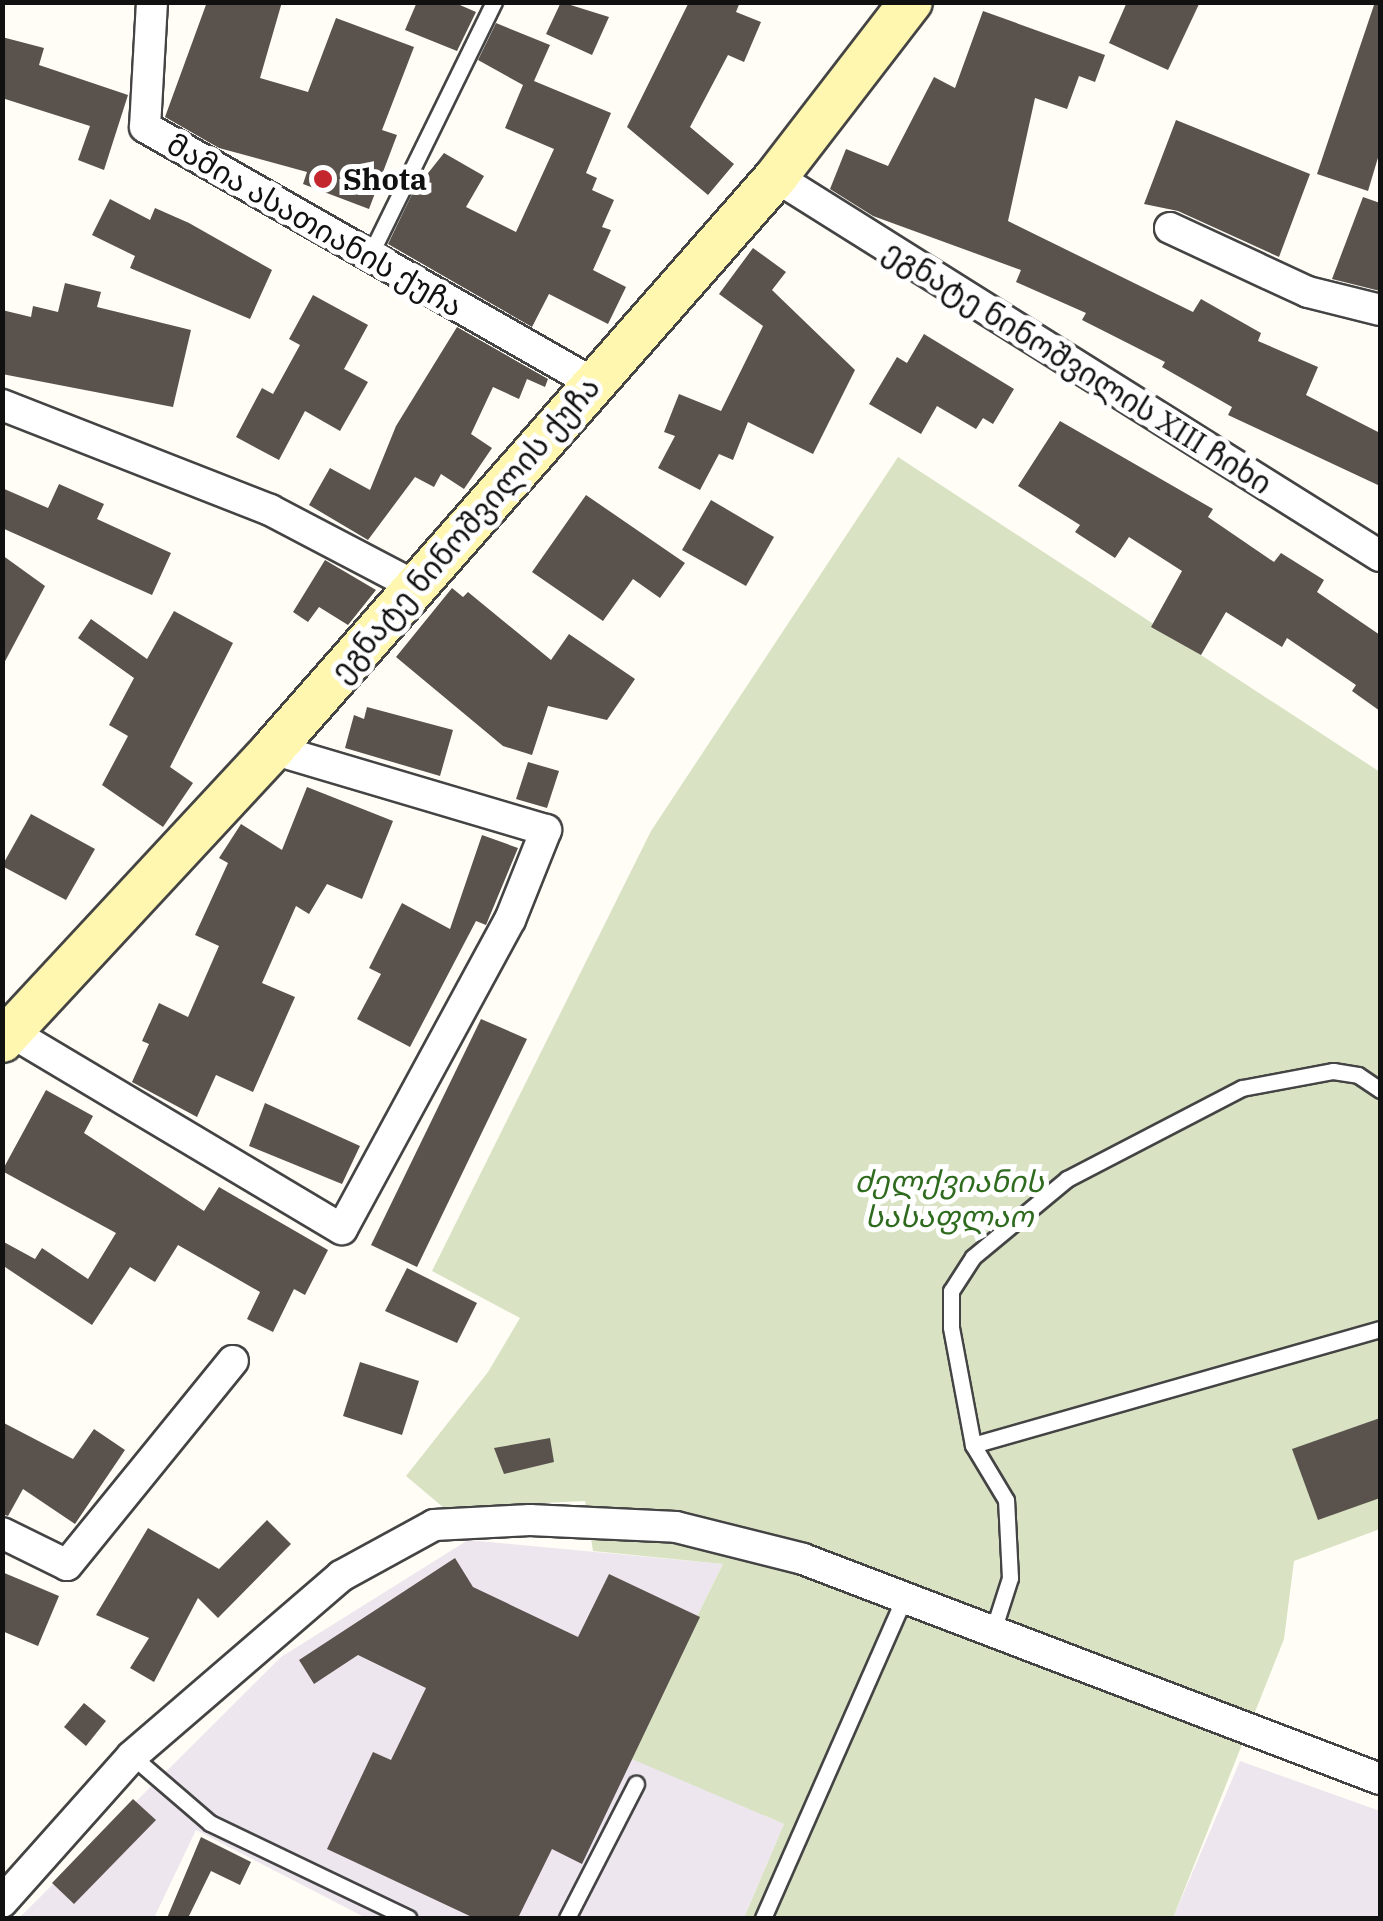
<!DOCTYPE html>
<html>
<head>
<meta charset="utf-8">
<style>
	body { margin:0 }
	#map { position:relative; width:1383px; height:1921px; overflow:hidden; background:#fffdf5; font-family:"IBM Plex Serif","Noto Sans Georgian",serif }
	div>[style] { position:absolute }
	.industrial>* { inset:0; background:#eee6ef }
	.cemetery>* { inset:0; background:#d9e3c4 }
	.building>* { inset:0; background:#5a524d }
	.roads { filter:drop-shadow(2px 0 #444) drop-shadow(-2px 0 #444) drop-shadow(0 2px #444) drop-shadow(0 -2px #444) }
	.service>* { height:15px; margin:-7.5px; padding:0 7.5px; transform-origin:7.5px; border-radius:7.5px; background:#fff }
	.minor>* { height:30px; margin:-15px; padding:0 15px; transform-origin:15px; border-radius:15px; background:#fff }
	.secondary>* { height:42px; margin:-21px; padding:0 21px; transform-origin:21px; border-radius:21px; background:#fff6b0 }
	.dots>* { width:28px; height:28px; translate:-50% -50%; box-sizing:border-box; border:5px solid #fff; border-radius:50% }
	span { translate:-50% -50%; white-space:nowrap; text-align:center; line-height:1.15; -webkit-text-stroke:10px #fff; paint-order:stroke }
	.poi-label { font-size:30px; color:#111; font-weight:700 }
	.left { translate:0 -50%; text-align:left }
	.street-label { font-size:30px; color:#111 }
	.park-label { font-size:30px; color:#2f6b1f; font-style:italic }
	.frame { position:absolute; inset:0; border:5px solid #111; pointer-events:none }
</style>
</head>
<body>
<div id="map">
	<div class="industrial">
		<div style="clip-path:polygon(468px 1540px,723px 1564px,627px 1756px,784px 1824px,744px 1918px,366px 1918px,196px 1830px,154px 1918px,19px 1918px,281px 1657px)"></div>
		<div style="clip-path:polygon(1240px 1761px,1380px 1811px,1380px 1918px,1173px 1918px)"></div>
	</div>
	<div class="cemetery">
		<div style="clip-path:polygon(898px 457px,1380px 772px,1380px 1529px,1294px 1561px,1284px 1639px,1173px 1918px,744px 1918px,784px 1824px,627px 1757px,723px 1564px,593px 1551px,585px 1501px,444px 1508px,406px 1476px,488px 1372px,520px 1318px,432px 1271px,651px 831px)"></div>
	</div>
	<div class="building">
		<div style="clip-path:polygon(207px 2px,282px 2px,260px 78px,308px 92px,336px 18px,414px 47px,382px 130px,397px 135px,369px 209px,303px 184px,307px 172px,219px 148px,165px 117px)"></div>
		<div style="clip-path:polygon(417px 2px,453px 2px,476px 12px,457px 51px,405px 30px)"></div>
		<div style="clip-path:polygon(561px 2px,609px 17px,592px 55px,546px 34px)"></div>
		<div style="clip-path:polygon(689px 2px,740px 2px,736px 12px,761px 22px,744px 62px,728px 55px,690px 127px,734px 164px,708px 195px,627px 127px)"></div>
		<div style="clip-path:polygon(1127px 2px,1200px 2px,1168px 70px,1109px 43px)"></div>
		<div style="clip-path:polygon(1375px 2px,1380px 2px,1380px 151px,1368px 191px,1317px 174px)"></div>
		<div style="clip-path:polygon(983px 11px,1105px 55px,1095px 82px,1079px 76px,1067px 109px,1035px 98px,1008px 221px,1193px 312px,1201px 299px,1261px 333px,1258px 341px,1318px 367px,1306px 395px,1380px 433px,1380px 486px,1228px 415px,1232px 407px,1162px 367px,1165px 362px,1082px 320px,1086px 313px,1016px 282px,1021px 270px,873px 216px,830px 189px,846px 149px,888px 166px,934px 77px,955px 88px)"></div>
		<div style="clip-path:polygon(496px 23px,550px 45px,534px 81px,611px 113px,586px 173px,597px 178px,592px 190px,614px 200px,602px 227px,611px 230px,593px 270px,626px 287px,608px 324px,549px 294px,532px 327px,388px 244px,413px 192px,444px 153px,484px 176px,466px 207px,516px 232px,554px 149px,505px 128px,523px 85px,478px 60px)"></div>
		<div style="clip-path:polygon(2px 37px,44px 48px,39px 65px,128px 95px,104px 170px,78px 160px,90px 126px,2px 98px)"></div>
		<div style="clip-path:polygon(1176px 120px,1310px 174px,1279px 257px,1178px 211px,1144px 204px)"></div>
		<div style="clip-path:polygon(1363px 197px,1380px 203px,1380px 291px,1332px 279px)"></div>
		<div style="clip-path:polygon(110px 199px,150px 220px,155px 208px,189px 223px,272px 270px,250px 319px,130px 268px,135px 256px,92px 235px)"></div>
		<div style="clip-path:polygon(753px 248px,786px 272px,772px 290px,855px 370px,813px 454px,748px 422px,733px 460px,719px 454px,700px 490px,658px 468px,675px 436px,664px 432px,679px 394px,721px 411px,763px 326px,719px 294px)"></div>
		<div style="clip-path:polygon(65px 283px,101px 292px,97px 307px,191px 330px,173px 407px,2px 374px,2px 310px,31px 317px,33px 306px,58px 312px)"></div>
		<div style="clip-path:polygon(313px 295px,368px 325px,344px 369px,368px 382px,340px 431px,305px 411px,279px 460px,236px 437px,262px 388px,273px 394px,300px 345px,289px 339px)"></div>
		<div style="clip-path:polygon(457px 327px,548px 379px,545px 387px,527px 379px,519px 399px,493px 387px,471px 434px,492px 448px,464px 489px,441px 474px,434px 487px,415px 477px,368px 540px,309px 505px,330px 468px,370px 490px,396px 426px)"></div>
		<div style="clip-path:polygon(924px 334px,1014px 389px,993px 424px,983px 418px,976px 429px,937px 406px,921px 434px,869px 404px,897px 357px,907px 363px)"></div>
		<div style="clip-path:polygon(1060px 421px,1213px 509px,1208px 517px,1274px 562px,1281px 553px,1324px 580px,1317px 592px,1380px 635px,1380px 711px,1352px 691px,1356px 685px,1287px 638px,1282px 647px,1226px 612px,1201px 655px,1151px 627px,1182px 571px,1129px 537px,1115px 558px,1075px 532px,1080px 525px,1018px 486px)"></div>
		<div style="clip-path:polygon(59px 484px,104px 504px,97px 519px,171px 553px,152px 595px,2px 528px,2px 488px,48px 508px)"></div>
		<div style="clip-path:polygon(586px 495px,685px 563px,660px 598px,633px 579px,603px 621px,532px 572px)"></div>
		<div style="clip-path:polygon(711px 500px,774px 537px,746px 586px,682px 550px)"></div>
		<div style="clip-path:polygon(2px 555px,45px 586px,2px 667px)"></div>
		<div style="clip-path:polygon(325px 560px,376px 590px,348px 625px,319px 607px,308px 622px,293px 612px)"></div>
		<div style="clip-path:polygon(452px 588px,463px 597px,468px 592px,551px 660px,569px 634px,635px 679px,607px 720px,548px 706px,532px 755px,503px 746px,396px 657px)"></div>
		<div style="clip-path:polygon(174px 611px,233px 643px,170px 767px,193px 783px,163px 827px,102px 785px,128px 736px,109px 725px,134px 678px,78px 638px,91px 619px,147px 659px)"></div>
		<div style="clip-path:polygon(367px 707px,453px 730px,440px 776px,345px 748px,354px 715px,364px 719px)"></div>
		<div style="clip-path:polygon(528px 762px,559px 771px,547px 808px,516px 799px)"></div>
		<div style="clip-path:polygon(307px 787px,393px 821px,362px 899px,327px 884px,309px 914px,296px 906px,262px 983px,295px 997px,253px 1092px,216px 1075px,197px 1117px,132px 1082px,149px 1044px,142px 1041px,159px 1003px,188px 1017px,219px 946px,195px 935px,228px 863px,219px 858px,241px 824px,282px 850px)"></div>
		<div style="clip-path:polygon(31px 814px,95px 849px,66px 900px,2px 866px)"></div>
		<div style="clip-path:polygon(482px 835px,518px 848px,486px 925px,476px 921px,410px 1047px,357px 1019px,381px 974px,369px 968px,402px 903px,450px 929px)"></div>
		<div style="clip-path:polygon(481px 1019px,527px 1039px,417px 1267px,371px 1245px)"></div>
		<div style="clip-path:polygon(46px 1090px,93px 1116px,84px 1133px,204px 1211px,219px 1187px,328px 1250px,305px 1295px,294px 1289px,273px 1332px,247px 1319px,260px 1292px,178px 1245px,155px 1282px,130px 1267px,92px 1325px,2px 1265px,2px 1241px,35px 1259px,42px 1248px,88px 1279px,116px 1233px,2px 1171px)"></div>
		<div style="clip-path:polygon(265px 1103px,360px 1146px,342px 1184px,249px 1146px)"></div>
		<div style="clip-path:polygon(407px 1268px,477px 1303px,457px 1343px,385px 1311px)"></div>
		<div style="clip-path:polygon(360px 1362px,419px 1381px,402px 1435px,343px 1416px)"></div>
		<div style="clip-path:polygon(1380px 1418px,1380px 1498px,1318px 1520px,1292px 1449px)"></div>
		<div style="clip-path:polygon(2px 1422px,73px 1459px,94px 1429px,125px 1450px,75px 1524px,23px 1489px,8px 1516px,2px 1514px)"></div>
		<div style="clip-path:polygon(550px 1438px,554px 1462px,504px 1474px,494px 1448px)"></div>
		<div style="clip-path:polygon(267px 1520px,291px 1544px,218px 1618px,198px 1598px,154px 1682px,130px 1668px,149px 1638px,96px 1615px,148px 1528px,219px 1569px)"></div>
		<div style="clip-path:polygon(455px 1558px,473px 1587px,578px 1637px,609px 1574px,700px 1617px,582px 1864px,552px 1849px,518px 1918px,474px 1918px,327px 1849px,373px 1752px,391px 1760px,426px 1688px,358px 1655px,314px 1684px,299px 1660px)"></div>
		<div style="clip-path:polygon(2px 1572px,59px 1596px,38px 1646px,2px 1631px)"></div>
		<div style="clip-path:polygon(84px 1703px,106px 1721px,86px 1746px,64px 1727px)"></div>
		<div style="clip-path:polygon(133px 1799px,156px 1820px,74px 1904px,52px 1883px)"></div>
		<div style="clip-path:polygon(201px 1837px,251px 1862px,240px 1885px,211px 1871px,188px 1918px,167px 1918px)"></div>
	</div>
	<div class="roads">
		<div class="service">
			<div style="left:369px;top:257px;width:284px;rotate:-63.9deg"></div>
			<div style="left:973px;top:1445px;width:423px;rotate:-15.9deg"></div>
			<div style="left:992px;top:1634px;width:59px;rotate:-72.2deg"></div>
			<div style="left:1010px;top:1578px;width:78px;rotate:-92.9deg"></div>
			<div style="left:1006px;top:1500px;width:64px;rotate:-121deg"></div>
			<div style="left:973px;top:1445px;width:120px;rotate:-100.6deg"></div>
			<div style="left:951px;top:1327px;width:36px;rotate:-90deg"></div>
			<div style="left:951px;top:1291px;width:40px;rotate:-57.1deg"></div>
			<div style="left:973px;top:1257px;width:122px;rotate:-39.7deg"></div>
			<div style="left:1067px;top:1179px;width:197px;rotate:-27.5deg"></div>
			<div style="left:1242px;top:1088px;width:93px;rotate:-10.6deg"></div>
			<div style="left:1333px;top:1071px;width:25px;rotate:9deg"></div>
			<div style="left:1358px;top:1075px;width:27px;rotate:34deg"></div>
			<div style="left:132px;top:1756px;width:103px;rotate:40.7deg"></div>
			<div style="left:210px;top:1823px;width:220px;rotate:25.6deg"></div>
			<div style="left:567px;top:1918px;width:151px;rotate:-62.8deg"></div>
			<div style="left:763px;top:1918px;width:347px;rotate:-66.2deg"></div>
		</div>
		<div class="minor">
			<div style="left:152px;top:2px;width:125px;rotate:93.2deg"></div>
			<div style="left:145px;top:127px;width:516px;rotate:29.74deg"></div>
			<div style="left:776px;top:177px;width:713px;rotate:32.11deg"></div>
			<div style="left:1170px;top:228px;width:152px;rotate:24.9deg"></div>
			<div style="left:1308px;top:292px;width:74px;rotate:14deg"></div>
			<div style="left:2px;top:405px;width:288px;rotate:21.4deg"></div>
			<div style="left:270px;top:510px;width:161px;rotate:27.7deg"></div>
			<div style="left:11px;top:1032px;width:385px;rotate:30.8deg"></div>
			<div style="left:342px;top:1229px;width:352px;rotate:-61.5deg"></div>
			<div style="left:510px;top:920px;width:97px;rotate:-68.2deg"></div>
			<div style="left:546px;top:830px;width:285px;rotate:-163.5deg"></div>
			<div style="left:2px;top:1533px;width:72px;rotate:26.2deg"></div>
			<div style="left:67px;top:1565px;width:263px;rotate:-50.9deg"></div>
			<div style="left:2px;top:1902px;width:195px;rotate:-48.3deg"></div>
			<div style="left:132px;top:1756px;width:276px;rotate:-40.7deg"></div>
			<div style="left:341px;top:1576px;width:106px;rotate:-28.7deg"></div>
			<div style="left:434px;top:1525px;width:96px;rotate:-3deg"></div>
			<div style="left:530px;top:1520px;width:146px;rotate:2.7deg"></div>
			<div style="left:676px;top:1527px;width:131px;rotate:14.1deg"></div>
			<div style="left:803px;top:1559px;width:618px;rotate:20.87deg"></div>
		</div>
		<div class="secondary">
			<div style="left:2px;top:1041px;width:398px;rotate:-47.1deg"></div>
			<div style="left:273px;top:749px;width:762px;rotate:-48.67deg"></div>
			<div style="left:776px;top:177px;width:221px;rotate:-52.4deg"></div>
		</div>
	</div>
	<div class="dots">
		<div style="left:323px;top:179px;background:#c4262e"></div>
	</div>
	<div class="poi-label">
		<span class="left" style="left:343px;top:179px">Shota</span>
	</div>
	<div class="street-label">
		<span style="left:315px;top:225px;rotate:30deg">მამია ასათიანის ქუჩა</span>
		<span style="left:1078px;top:367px;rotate:32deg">ეგნატე ნინოშვილის XIII ჩიხი</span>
		<span style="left:465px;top:529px;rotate:-49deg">ეგნატე ნინოშვილის ქუჩა</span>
	</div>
	<div class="park-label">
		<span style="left:949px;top:1198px">ძელქვიანის<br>სასაფლაო</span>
	</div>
	<div class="frame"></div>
</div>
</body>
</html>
